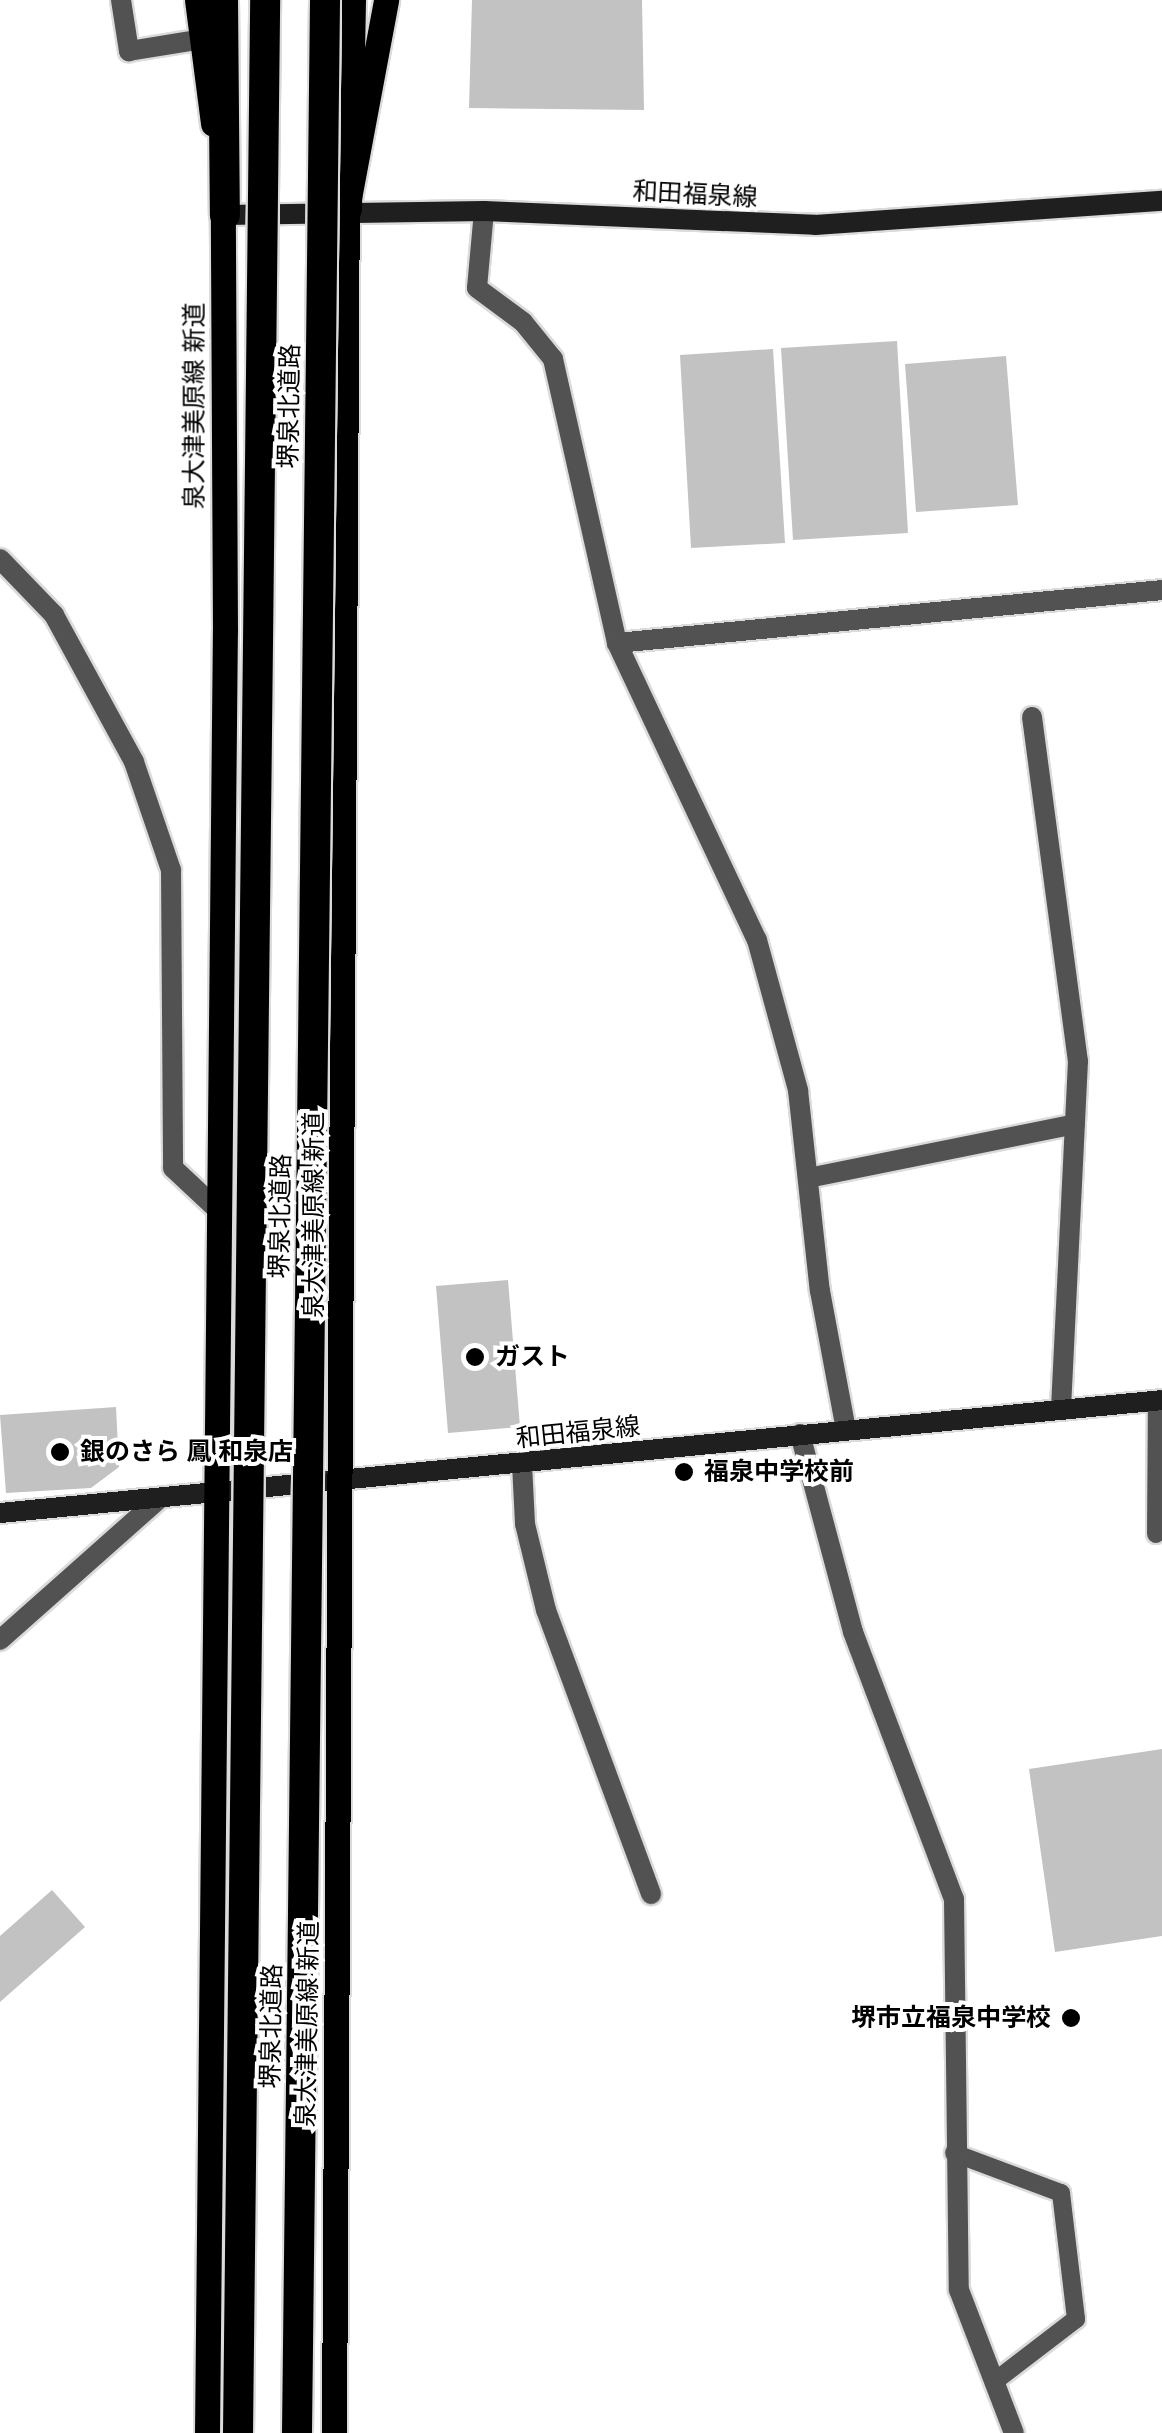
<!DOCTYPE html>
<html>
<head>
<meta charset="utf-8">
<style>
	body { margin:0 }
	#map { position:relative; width:1162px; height:2433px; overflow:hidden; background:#fff; font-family:"Varela Round","Noto Sans JP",sans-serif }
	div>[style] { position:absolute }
	.building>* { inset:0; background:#c2c2c2 }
	.roads { filter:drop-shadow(2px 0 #dbdbdb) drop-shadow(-2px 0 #dbdbdb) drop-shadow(0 2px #dbdbdb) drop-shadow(0 -2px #dbdbdb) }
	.lane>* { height:18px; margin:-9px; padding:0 9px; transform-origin:9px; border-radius:9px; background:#525252 }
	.street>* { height:20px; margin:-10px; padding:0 10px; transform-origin:10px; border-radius:10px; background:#525252 }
	.secondary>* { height:20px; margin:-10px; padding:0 10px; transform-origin:10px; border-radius:10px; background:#1f1f1f }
	.primary>* { height:25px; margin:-12.5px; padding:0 12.5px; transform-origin:12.5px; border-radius:12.5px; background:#000 }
	.highway>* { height:30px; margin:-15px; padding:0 15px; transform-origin:15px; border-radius:15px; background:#000 }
	.bridges { filter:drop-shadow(2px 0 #dbdbdb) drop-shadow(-2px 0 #dbdbdb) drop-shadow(0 2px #dbdbdb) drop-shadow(0 -2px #dbdbdb) }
	.highway-bridge>* { height:30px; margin:-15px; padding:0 15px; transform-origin:15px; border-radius:15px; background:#000 }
	.dots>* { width:28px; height:28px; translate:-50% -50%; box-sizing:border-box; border:5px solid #fff; border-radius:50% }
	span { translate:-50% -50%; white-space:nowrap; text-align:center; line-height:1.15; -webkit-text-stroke:8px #fff; paint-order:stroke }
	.street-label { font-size:25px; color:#000 }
	.poi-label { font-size:25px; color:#000; font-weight:700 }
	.left { translate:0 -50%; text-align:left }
	.right { translate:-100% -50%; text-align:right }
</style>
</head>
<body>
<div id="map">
	<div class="building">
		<div style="clip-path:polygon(472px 0,642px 0,644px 110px,469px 108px)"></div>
		<div style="clip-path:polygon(897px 341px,908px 533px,793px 540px,781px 348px)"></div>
		<div style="clip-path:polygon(773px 349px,785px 543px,691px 548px,680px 355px)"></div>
		<div style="clip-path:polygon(1006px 356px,1018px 505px,916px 512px,905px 364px)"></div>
		<div style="clip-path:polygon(508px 1280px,520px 1427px,448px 1433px,436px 1286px)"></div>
		<div style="clip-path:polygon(116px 1407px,119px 1467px,91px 1488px,6px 1493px,0 1415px)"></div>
		<div style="clip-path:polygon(1162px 1749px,1162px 1936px,1055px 1952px,1029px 1769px)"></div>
		<div style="clip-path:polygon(52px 1890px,85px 1927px,0 2002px,0 1936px)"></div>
	</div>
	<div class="roads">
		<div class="lane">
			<div style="left:1156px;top:1534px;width:134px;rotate:-89.6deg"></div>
			<div style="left:954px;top:2153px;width:114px;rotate:20.5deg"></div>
			<div style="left:1061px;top:2193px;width:127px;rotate:83.2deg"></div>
			<div style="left:1076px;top:2319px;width:103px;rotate:142.5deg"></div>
		</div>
		<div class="street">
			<div style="left:121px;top:0;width:52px;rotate:81.1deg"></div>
			<div style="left:129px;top:51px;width:74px;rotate:-9.3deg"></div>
			<div style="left:484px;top:211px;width:77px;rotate:95.2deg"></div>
			<div style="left:477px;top:288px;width:57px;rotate:36.5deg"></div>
			<div style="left:523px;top:322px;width:48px;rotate:51deg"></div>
			<div style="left:553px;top:359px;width:291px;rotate:77.3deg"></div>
			<div style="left:617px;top:643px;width:328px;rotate:64.8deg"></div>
			<div style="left:757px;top:940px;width:156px;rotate:74.7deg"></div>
			<div style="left:798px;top:1090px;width:202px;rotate:83.8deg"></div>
			<div style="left:820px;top:1291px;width:141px;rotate:79.4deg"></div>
			<div style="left:0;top:559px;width:78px;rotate:46deg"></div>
			<div style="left:54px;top:615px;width:167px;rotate:61.4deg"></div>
			<div style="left:134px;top:762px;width:114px;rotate:71.1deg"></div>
			<div style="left:171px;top:870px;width:298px;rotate:89.6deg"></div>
			<div style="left:173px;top:1168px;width:63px;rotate:43.1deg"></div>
			<div style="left:617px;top:643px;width:548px;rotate:-5.55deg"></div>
			<div style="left:1032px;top:717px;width:347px;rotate:82.4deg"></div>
			<div style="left:1078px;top:1061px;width:348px;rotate:92.8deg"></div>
			<div style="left:808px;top:1178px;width:272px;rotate:-11.4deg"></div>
			<div style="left:800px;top:1434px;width:205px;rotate:75deg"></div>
			<div style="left:853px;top:1632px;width:285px;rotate:69.3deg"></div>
			<div style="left:954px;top:1899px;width:391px;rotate:89.3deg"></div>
			<div style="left:959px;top:2290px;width:153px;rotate:69deg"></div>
			<div style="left:522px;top:1464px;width:60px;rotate:87.1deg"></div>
			<div style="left:525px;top:1524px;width:89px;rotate:76.3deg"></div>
			<div style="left:546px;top:1610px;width:303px;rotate:69.7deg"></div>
			<div style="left:0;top:1640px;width:213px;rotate:-41.6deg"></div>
		</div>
		<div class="secondary">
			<div style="left:225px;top:215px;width:259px;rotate:-0.9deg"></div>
			<div style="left:484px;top:211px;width:331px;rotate:2.4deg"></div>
			<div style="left:815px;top:225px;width:348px;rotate:-4deg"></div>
			<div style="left:0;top:1513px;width:1167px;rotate:-5.55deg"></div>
		</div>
		<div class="primary">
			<div style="left:197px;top:0;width:125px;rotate:82.6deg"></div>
			<div style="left:207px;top:2433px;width:1803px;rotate:-89.43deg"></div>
			<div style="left:225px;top:630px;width:432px;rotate:-90.3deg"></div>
			<div style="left:334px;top:2433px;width:2224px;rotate:-89.67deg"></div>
			<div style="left:347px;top:209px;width:213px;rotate:-79.4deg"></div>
		</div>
		<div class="highway">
			<div style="left:223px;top:0;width:215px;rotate:89.5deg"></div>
			<div style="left:347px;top:209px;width:209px;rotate:-88.9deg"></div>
		</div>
	</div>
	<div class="bridges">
		<div class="highway-bridge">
			<div style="left:238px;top:2433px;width:2433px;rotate:-89.36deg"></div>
			<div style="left:297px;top:2433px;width:2433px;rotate:-89.34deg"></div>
		</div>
	</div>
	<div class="dots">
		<div style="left:475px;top:1357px;background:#000"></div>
		<div style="left:60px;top:1452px;background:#000"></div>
		<div style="left:684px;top:1472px;background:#000"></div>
		<div style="left:1071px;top:2018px;background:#000"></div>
	</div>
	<div class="street-label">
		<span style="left:695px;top:195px;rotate:3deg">和田福泉線</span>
		<span style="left:195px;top:406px;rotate:-90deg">泉大津美原線 新道</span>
		<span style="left:290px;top:406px;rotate:-89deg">堺泉北道路</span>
		<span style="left:314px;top:1215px;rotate:-90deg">泉大津美原線 新道</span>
		<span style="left:281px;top:1216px;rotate:-89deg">堺泉北道路</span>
		<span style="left:578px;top:1433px;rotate:-6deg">和田福泉線</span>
		<span style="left:308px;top:2024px;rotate:-89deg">泉大津美原線 新道</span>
		<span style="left:272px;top:2026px;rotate:-89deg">堺泉北道路</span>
	</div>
	<div class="poi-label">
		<span class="left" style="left:495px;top:1357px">ガスト</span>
		<span class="left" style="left:80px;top:1452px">銀のさら 鳳 和泉店</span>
		<span class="left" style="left:704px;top:1472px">福泉中学校前</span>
		<span class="right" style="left:1051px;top:2018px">堺市立福泉中学校</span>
	</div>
</div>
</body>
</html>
